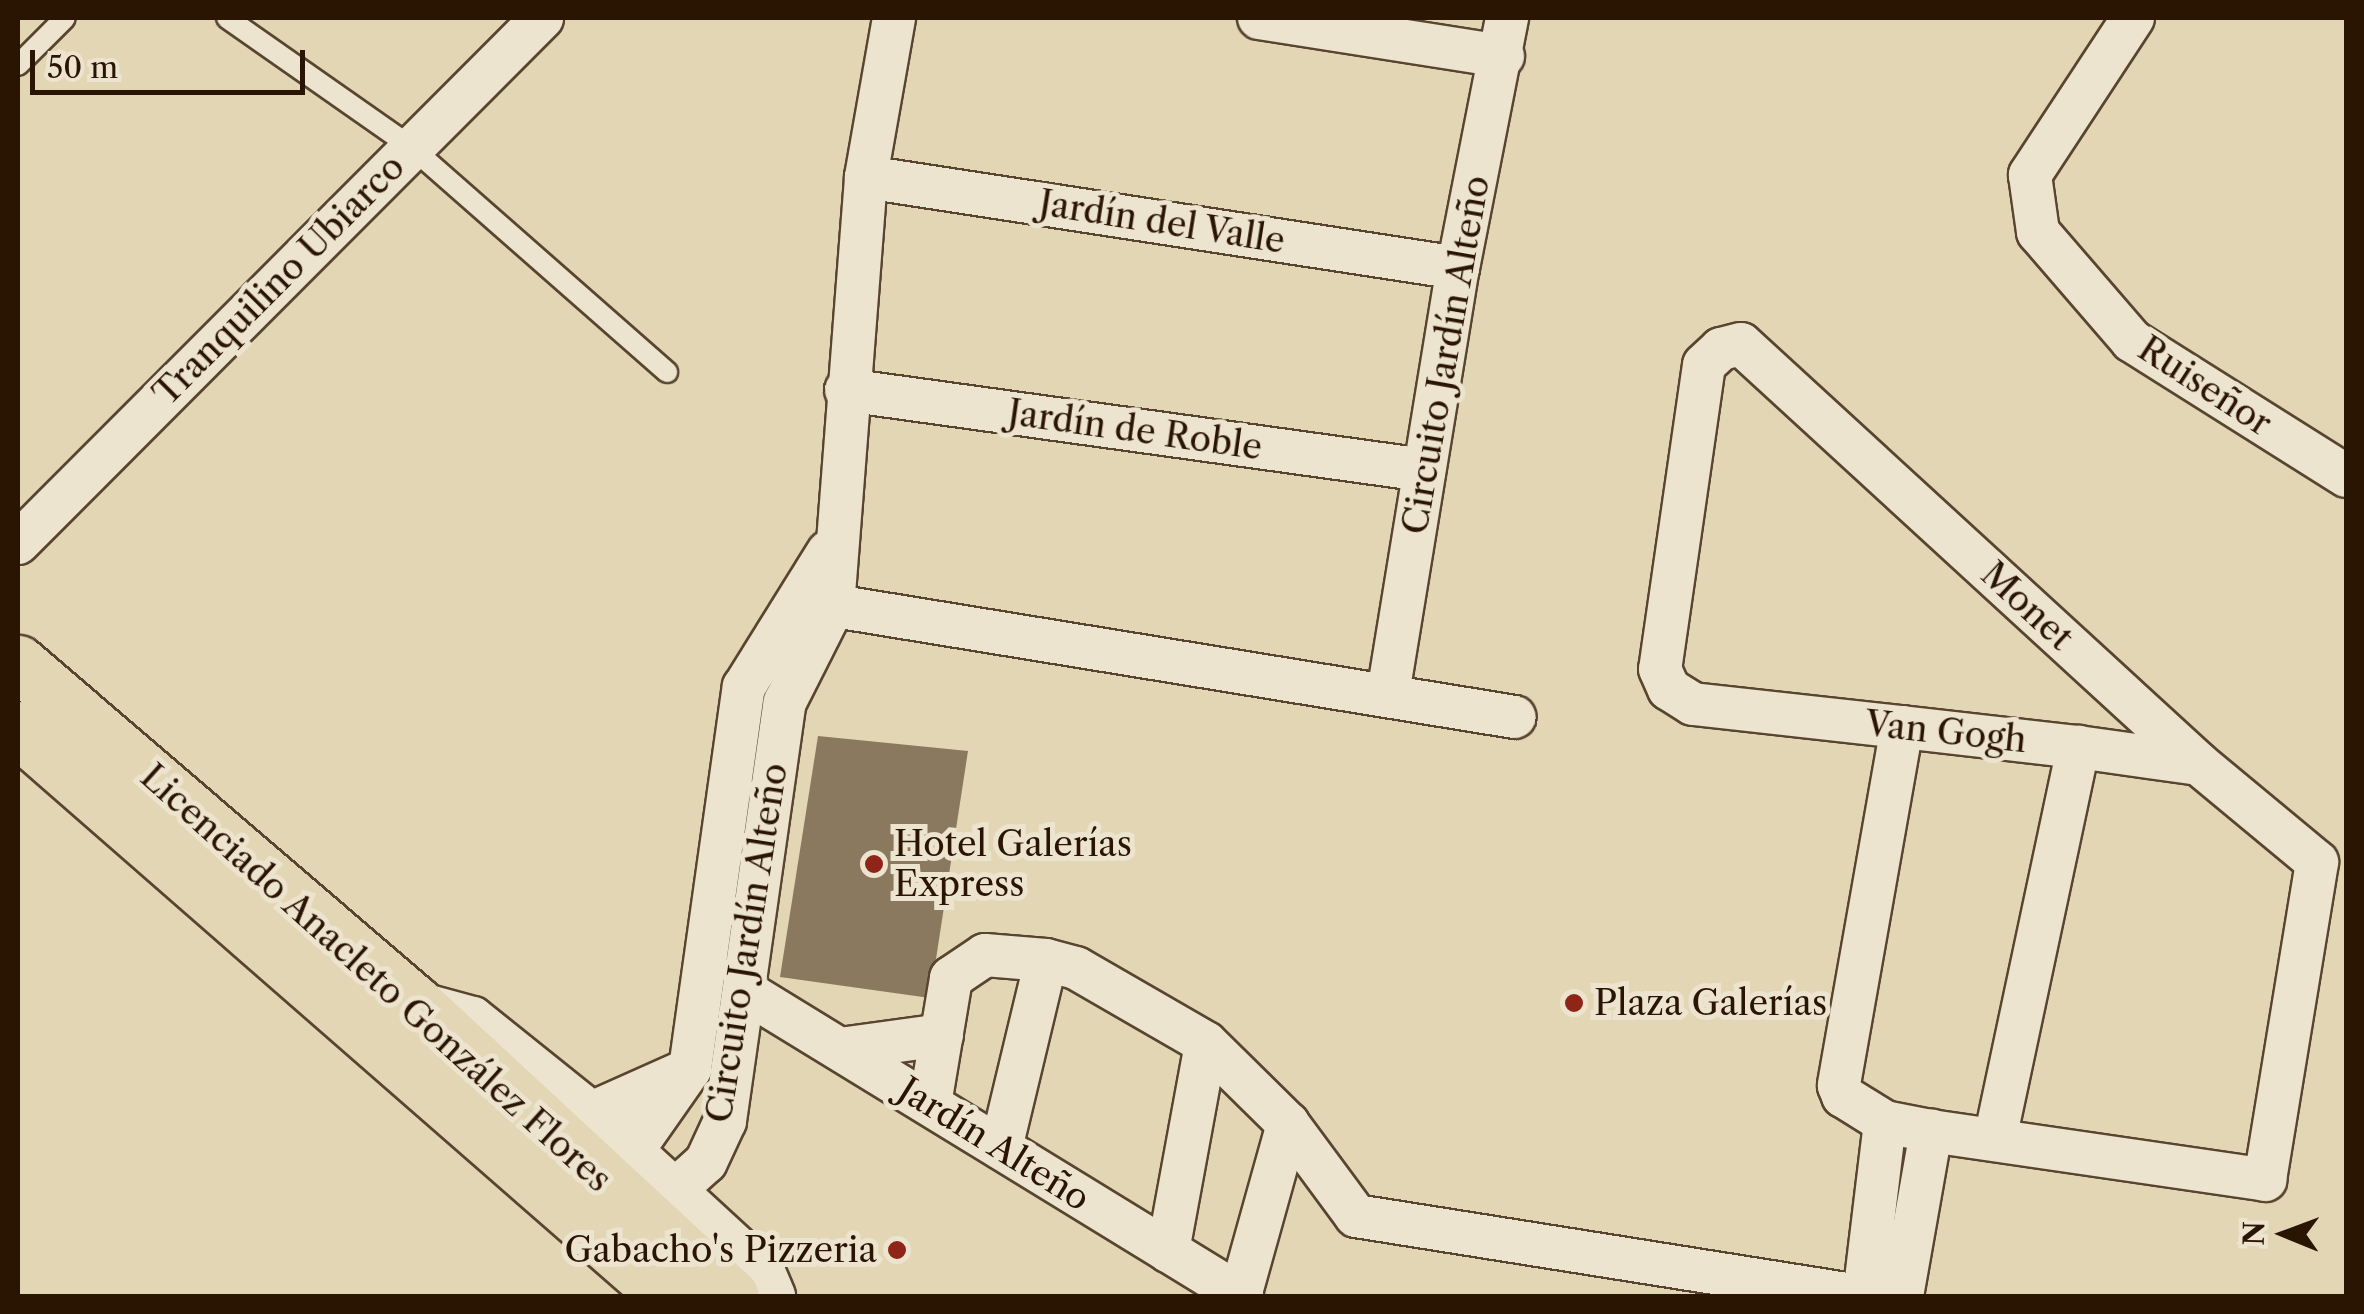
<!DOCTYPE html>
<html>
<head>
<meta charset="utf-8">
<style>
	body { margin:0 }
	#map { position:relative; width:2364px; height:1314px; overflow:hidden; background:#e3d6b5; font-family:"Libre Caslon Text",serif }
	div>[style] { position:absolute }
	.building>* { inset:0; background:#8a795f }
	.roads { filter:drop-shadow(2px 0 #58452f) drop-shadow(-2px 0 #58452f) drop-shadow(0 2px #58452f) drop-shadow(0 -2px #58452f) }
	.service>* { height:20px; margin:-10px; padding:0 10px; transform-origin:10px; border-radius:10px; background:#ede4cf }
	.minor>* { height:42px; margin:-21px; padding:0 21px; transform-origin:21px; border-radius:21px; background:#ede4cf }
	.primary>* { height:55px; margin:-27.5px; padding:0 27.5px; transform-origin:27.5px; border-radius:27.5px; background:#e3d6b5 }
	.dots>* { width:28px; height:28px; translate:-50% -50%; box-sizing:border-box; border:5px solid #ede4cf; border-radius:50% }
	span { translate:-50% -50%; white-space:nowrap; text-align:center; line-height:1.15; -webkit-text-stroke:10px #ede4cf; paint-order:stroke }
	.street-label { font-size:35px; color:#2a1502 }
	.poi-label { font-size:35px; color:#2a1502 }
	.left { translate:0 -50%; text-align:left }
	.right { translate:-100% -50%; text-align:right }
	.frame { position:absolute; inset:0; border:20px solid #2a1502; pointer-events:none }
	.north { position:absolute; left:2234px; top:1184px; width:100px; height:100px; -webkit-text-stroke:8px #ede4cf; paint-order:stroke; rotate:271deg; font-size:28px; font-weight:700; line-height:40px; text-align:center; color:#2a1502 }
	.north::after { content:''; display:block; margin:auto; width:35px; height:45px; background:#2a1502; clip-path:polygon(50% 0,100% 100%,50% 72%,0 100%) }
	.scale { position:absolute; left:30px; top:50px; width:275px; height:45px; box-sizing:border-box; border:5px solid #2a1502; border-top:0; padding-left:12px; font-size:30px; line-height:35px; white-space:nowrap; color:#2a1502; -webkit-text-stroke:8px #ede4cf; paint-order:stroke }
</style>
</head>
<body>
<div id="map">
	<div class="building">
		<div style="clip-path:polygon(818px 736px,968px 751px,930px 998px,780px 977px)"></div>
	</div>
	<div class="roads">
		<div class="service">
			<div style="left:227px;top:18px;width:225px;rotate:35deg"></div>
			<div style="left:411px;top:147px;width:341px;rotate:41.3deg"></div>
			<div style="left:18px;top:65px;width:66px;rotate:-45deg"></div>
		</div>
		<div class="minor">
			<div style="left:1259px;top:18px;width:247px;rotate:8.9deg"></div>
			<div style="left:2133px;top:18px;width:188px;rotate:123.3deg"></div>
			<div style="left:2030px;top:175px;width:58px;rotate:82deg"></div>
			<div style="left:2038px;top:232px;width:144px;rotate:49.2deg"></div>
			<div style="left:2132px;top:341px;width:253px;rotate:32.2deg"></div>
			<div style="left:866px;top:177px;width:599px;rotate:8.74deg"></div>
			<div style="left:846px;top:390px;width:584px;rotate:7.88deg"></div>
			<div style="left:18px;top:543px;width:742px;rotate:-45.05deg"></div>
			<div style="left:804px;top:601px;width:720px;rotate:9.27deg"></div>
			<div style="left:1388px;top:694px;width:432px;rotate:-80.7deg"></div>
			<div style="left:1458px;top:268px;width:255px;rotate:-78.9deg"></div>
			<div style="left:1902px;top:727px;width:364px;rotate:100deg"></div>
			<div style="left:1839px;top:1086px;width:11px;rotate:68deg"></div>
			<div style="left:1843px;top:1096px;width:49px;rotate:31.8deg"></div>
			<div style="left:1885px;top:1122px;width:47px;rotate:11.1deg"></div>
			<div style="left:1931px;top:1131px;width:338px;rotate:8.3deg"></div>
			<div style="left:2265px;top:1180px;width:322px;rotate:-80.7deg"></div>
			<div style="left:2317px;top:862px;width:153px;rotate:-140.3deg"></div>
			<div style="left:2199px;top:764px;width:621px;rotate:-137.48deg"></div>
			<div style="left:1741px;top:344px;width:21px;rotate:166deg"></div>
			<div style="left:1721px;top:349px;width:23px;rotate:137deg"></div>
			<div style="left:1704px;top:365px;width:307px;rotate:98.2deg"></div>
			<div style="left:1660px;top:669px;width:22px;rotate:66deg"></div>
			<div style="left:1669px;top:689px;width:28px;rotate:32deg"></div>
			<div style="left:1693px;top:704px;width:210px;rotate:6.3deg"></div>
			<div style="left:1902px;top:727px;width:177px;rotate:6.5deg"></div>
			<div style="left:2078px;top:747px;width:122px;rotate:8deg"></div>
			<div style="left:746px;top:992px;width:582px;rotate:31.5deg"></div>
			<div style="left:414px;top:1002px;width:61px;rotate:15.2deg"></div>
			<div style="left:473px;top:1018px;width:150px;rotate:38.8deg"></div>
			<div style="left:590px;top:1112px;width:236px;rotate:42.6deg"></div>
			<div style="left:764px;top:1272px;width:26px;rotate:67deg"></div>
			<div style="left:840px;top:1049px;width:103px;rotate:-7.8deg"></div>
			<div style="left:930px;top:1104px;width:128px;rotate:-80.5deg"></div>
			<div style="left:951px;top:978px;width:41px;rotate:-34.1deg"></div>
			<div style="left:985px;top:955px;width:61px;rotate:4.7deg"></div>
			<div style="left:1046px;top:960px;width:31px;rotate:15deg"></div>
			<div style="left:1076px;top:968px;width:150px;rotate:30deg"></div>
			<div style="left:1206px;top:1043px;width:115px;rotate:44.6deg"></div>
			<div style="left:1288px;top:1124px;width:114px;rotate:53.5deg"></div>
			<div style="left:1356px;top:1216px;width:509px;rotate:9.04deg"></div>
			<div style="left:567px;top:1124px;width:135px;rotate:-24.1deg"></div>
			<div style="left:1995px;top:1139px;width:401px;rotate:-78deg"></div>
			<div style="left:1001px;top:1148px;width:193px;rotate:-76.5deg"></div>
			<div style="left:594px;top:1206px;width:167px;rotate:-55deg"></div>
			<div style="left:690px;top:1069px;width:386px;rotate:-82deg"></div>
			<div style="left:744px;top:687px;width:159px;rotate:-58.1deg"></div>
			<div style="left:624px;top:1236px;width:110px;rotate:-42.1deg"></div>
			<div style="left:706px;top:1162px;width:45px;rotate:-65.1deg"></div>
			<div style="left:725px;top:1121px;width:423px;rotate:-81.9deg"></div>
			<div style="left:785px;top:702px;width:106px;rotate:-63.2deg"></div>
			<div style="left:833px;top:607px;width:431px;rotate:-85.6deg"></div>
			<div style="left:866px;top:177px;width:161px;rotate:-80deg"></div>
			<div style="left:1168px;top:1251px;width:211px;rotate:-79.6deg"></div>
			<div style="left:1240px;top:1296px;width:179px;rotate:-74.4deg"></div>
			<div style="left:1864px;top:1296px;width:175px;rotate:-83.1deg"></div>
			<div style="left:1902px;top:1296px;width:168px;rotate:-80deg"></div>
		</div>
		<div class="primary">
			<div style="left:18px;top:663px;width:521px;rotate:40.64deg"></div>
			<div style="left:413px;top:1002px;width:433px;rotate:42.8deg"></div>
			<div style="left:18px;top:729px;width:862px;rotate:41.14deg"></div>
		</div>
	</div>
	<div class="dots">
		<div style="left:874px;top:864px;background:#8f2418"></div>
		<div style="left:1574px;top:1003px;background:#8f2418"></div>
		<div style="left:897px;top:1250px;background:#8f2418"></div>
	</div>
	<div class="street-label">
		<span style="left:1162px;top:222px;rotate:9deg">Jardín del Valle</span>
		<span style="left:279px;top:280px;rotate:-45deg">Tranquilino Ubiarco</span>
		<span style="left:1446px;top:355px;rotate:-80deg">Circuito Jardín Alteño</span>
		<span style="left:2205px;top:386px;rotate:33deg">Ruiseñor</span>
		<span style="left:1135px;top:430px;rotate:8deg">Jardín de Roble</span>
		<span style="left:2027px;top:606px;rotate:43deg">Monet</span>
		<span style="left:1946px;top:732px;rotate:6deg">Van Gogh</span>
		<span style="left:747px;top:943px;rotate:-81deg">Circuito Jardín Alteño</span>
		<span style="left:376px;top:978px;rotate:42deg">Licenciado Anacleto González Flores</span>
		<span style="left:994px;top:1144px;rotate:32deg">Jardín Alteño</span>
	</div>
	<div class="poi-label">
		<span class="left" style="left:894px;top:864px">Hotel Galerías<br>Express</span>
		<span class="left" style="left:1594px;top:1003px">Plaza Galerías</span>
		<span class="right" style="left:877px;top:1250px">Gabacho's Pizzeria</span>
	</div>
	<div class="frame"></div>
	<div class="north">N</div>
	<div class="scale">50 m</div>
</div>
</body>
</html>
